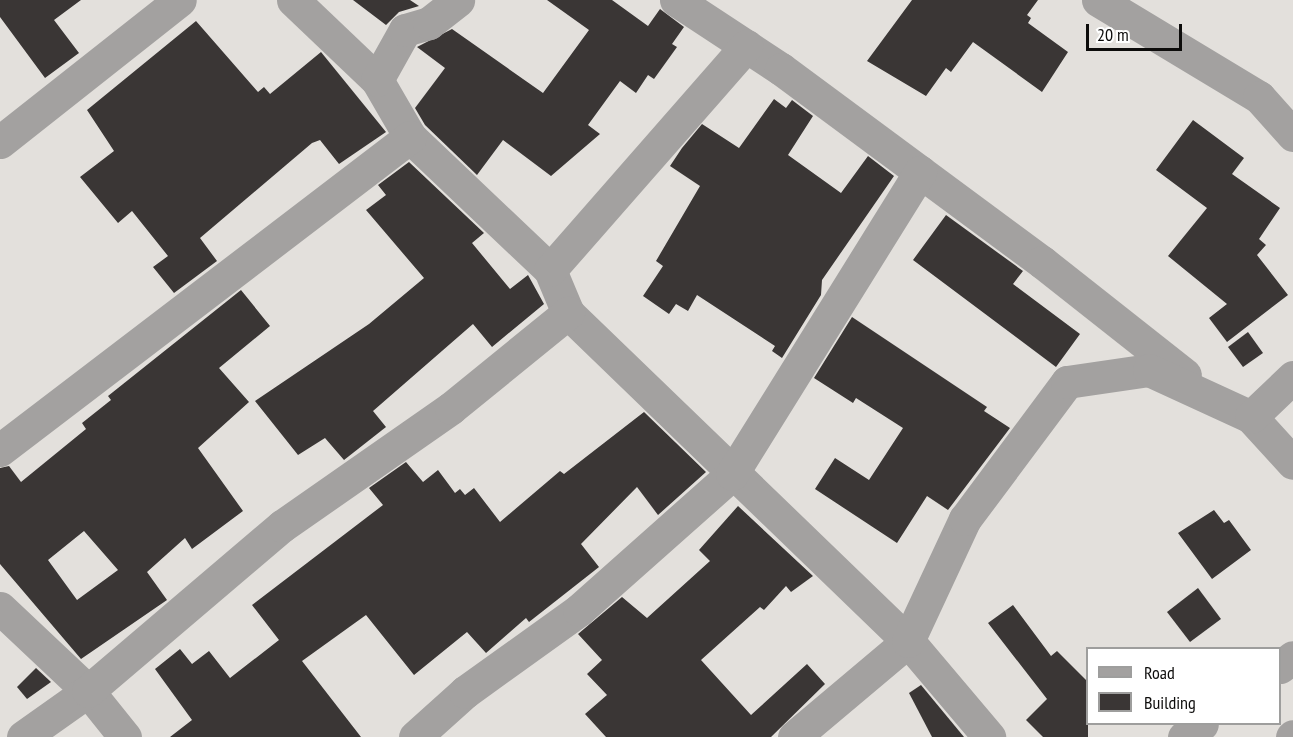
<!DOCTYPE html>
<html>
<head>
<meta charset="utf-8">
<style>
	body { margin:0 }
	#map { position:relative; width:1293px; height:737px; overflow:hidden; background:#e3e0dc; font-family:"PT Sans Narrow",sans-serif }
	div>[style] { position:absolute }
	.building>* { inset:0; background:#3a3635 }
	.minor>* { height:33px; margin:-16.5px; padding:0 16.5px; transform-origin:16.5px; border-radius:16.5px; background:#a3a1a0 }
	span { translate:-50% -50%; white-space:nowrap; text-align:center; line-height:1.15; -webkit-text-stroke:6px #fff; paint-order:stroke }
	.legend { position:absolute; left:1086px; top:647px; width:195px; height:78px; box-sizing:border-box; background:#fff; border:2px solid #9e9e9d; margin:0; padding:8px 10px; list-style:none; font-size:18px; color:#0d0c0b }
	.legend li { display:flex; align-items:center; gap:12px; height:30px }
	.legend b { width:30px; border:2px solid #9e9e9d }
	.scale { position:absolute; left:1086px; top:24px; width:96px; height:27px; box-sizing:border-box; border:3px solid #0d0c0b; border-top:0; padding-left:8px; font-size:18px; line-height:21px; white-space:nowrap; color:#0d0c0b; -webkit-text-stroke:4px #fff; paint-order:stroke }
</style>
</head>
<body>
<div id="map">
	<div class="building">
		<div style="clip-path:polygon(0 0,81px 0,54px 20px,79px 53px,45px 78px,0 17px)"></div>
		<div style="clip-path:polygon(353px 0,410px 0,419px 6px,399px 12px,386px 25px)"></div>
		<div style="clip-path:polygon(547px 0,612px 0,648px 26px,660px 9px,684px 27px,672px 44px,677px 47px,654px 79px,648px 75px,636px 93px,620px 81px,588px 125px,600px 134px,551px 176px,503px 140px,477px 175px,425px 125px,415px 108px,445px 68px,417px 47px,452px 29px,543px 93px,589px 30px)"></div>
		<div style="clip-path:polygon(912px 0,1038px 0,1027px 15px,1031px 18px,1028px 23px,1068px 52px,1042px 92px,973px 42px,951px 72px,946px 68px,926px 96px,867px 61px)"></div>
		<div style="clip-path:polygon(196px 21px,258px 92px,264px 87px,270px 94px,321px 52px,386px 132px,339px 164px,320px 140px,312px 143px,200px 238px,217px 261px,174px 293px,153px 267px,168px 256px,132px 211px,118px 223px,80px 177px,114px 151px,87px 110px)"></div>
		<div style="clip-path:polygon(774px 99px,786px 108px,792px 100px,813px 116px,788px 155px,841px 193px,868px 156px,894px 176px,822px 280px,821px 295px,782px 358px,772px 351px,775px 346px,697px 295px,688px 311px,676px 304px,669px 314px,643px 296px,663px 266px,656px 261px,700px 186px,670px 166px,682px 148px,702px 124px,739px 148px)"></div>
		<div style="clip-path:polygon(1193px 120px,1244px 158px,1232px 174px,1280px 208px,1259px 239px,1266px 245px,1257px 255px,1288px 295px,1227px 342px,1209px 318px,1227px 304px,1168px 256px,1207px 208px,1156px 170px)"></div>
		<div style="clip-path:polygon(409px 162px,484px 233px,472px 243px,510px 289px,528px 275px,544px 304px,492px 347px,473px 324px,373px 411px,386px 427px,344px 460px,325px 438px,298px 455px,255px 401px,369px 324px,424px 278px,366px 210px,386px 195px,378px 185px)"></div>
		<div style="clip-path:polygon(946px 215px,1023px 271px,1013px 284px,1080px 334px,1056px 367px,913px 260px)"></div>
		<div style="clip-path:polygon(evenodd,241px 290px,270px 326px,219px 368px,249px 402px,198px 448px,243px 511px,192px 549px,185px 538px,147px 572px,167px 600px,81px 659px,0 564px,0 468px,9px 466px,21px 482px,86px 429px,82px 423px,111px 400px,108px 396px,241px 290px,84px 531px,118px 570px,77px 600px,48px 560px,84px 531px)"></div>
		<div style="clip-path:polygon(852px 317px,987px 407px,984px 411px,1010px 428px,948px 510px,927px 496px,897px 543px,815px 489px,835px 458px,869px 480px,903px 428px,856px 398px,853px 403px,814px 378px)"></div>
		<div style="clip-path:polygon(1248px 332px,1263px 353px,1243px 367px,1228px 347px)"></div>
		<div style="clip-path:polygon(644px 412px,706px 472px,658px 515px,637px 487px,581px 544px,599px 567px,529px 622px,526px 618px,486px 653px,467px 632px,414px 675px,366px 615px,302px 661px,361px 737px,170px 737px,192px 720px,155px 669px,180px 649px,192px 664px,209px 651px,230px 678px,279px 640px,252px 605px,383px 505px,369px 488px,406px 462px,423px 482px,438px 470px,455px 493px,460px 489px,465px 495px,474px 488px,500px 522px,560px 471px,564px 474px)"></div>
		<div style="clip-path:polygon(738px 506px,813px 576px,791px 592px,786px 586px,764px 610px,760px 607px,701px 660px,751px 715px,807px 664px,825px 684px,771px 737px,606px 737px,585px 714px,607px 695px,587px 674px,602px 660px,578px 634px,622px 597px,647px 618px,710px 561px,699px 550px)"></div>
		<div style="clip-path:polygon(1214px 510px,1224px 523px,1229px 520px,1251px 550px,1212px 579px,1178px 533px)"></div>
		<div style="clip-path:polygon(1198px 588px,1221px 619px,1190px 642px,1167px 612px)"></div>
		<div style="clip-path:polygon(1013px 605px,1051px 656px,1057px 651px,1088px 682px,1088px 737px,1043px 737px,1026px 720px,1047px 699px,988px 623px)"></div>
		<div style="clip-path:polygon(36px 668px,51px 682px,27px 699px,17px 687px)"></div>
		<div style="clip-path:polygon(921px 685px,964px 737px,932px 737px,909px 693px)"></div>
	</div>
	<div class="minor">
		<div style="left:293px;top:0;width:116px;rotate:43.6deg"></div>
		<div style="left:377px;top:80px;width:66px;rotate:59.9deg"></div>
		<div style="left:410px;top:137px;width:193px;rotate:43.5deg"></div>
		<div style="left:550px;top:270px;width:47px;rotate:67.3deg"></div>
		<div style="left:568px;top:313px;width:472px;rotate:44deg"></div>
		<div style="left:908px;top:641px;width:126px;rotate:49.8deg"></div>
		<div style="left:676px;top:0;width:126px;rotate:33.3deg"></div>
		<div style="left:781px;top:69px;width:325px;rotate:36.5deg"></div>
		<div style="left:1042px;top:262px;width:182px;rotate:38.3deg"></div>
		<div style="left:1098px;top:0;width:188px;rotate:31.1deg"></div>
		<div style="left:1259px;top:97px;width:51px;rotate:48.2deg"></div>
		<div style="left:377px;top:80px;width:57px;rotate:-60.8deg"></div>
		<div style="left:405px;top:30px;width:25px;rotate:-16deg"></div>
		<div style="left:429px;top:23px;width:37px;rotate:-38deg"></div>
		<div style="left:0;top:142px;width:229px;rotate:-38.3deg"></div>
		<div style="left:550px;top:270px;width:298px;rotate:-48.8deg"></div>
		<div style="left:1251px;top:417px;width:62px;rotate:47.6deg"></div>
		<div style="left:0;top:450px;width:516px;rotate:-37.36deg"></div>
		<div style="left:0;top:608px;width:121px;rotate:43.3deg"></div>
		<div style="left:88px;top:691px;width:59px;rotate:51.2deg"></div>
		<div style="left:1280px;top:667px;width:16px;rotate:-38deg"></div>
		<div style="left:23px;top:737px;width:80px;rotate:-35.3deg"></div>
		<div style="left:88px;top:691px;width:255px;rotate:-40.4deg"></div>
		<div style="left:282px;top:526px;width:206px;rotate:-34.9deg"></div>
		<div style="left:451px;top:408px;width:151px;rotate:-39.1deg"></div>
		<div style="left:415px;top:737px;width:67px;rotate:-42deg"></div>
		<div style="left:465px;top:692px;width:140px;rotate:-35.7deg"></div>
		<div style="left:579px;top:610px;width:205px;rotate:-41.6deg"></div>
		<div style="left:732px;top:474px;width:356px;rotate:-58.1deg"></div>
		<div style="left:794px;top:737px;width:149px;rotate:-40.1deg"></div>
		<div style="left:908px;top:641px;width:135px;rotate:-65deg"></div>
		<div style="left:965px;top:519px;width:171px;rotate:-53.3deg"></div>
		<div style="left:1067px;top:382px;width:83px;rotate:-8.3deg"></div>
		<div style="left:1149px;top:370px;width:112px;rotate:24.7deg"></div>
		<div style="left:1251px;top:417px;width:58px;rotate:-43.6deg"></div>
		<div style="left:1184px;top:737px;width:22px;rotate:-36deg"></div>
		<div style="left:1292px;top:737px;width:1px;rotate:-45deg"></div>
	</div>
	<ul class="legend">
	<li><b style="height:8px;background:#a3a1a0"></b>Road</li>
	<li><b style="height:16px;background:#3a3635"></b>Building</li>
	</ul>
	<div class="scale">20 m</div>
</div>
</body>
</html>
